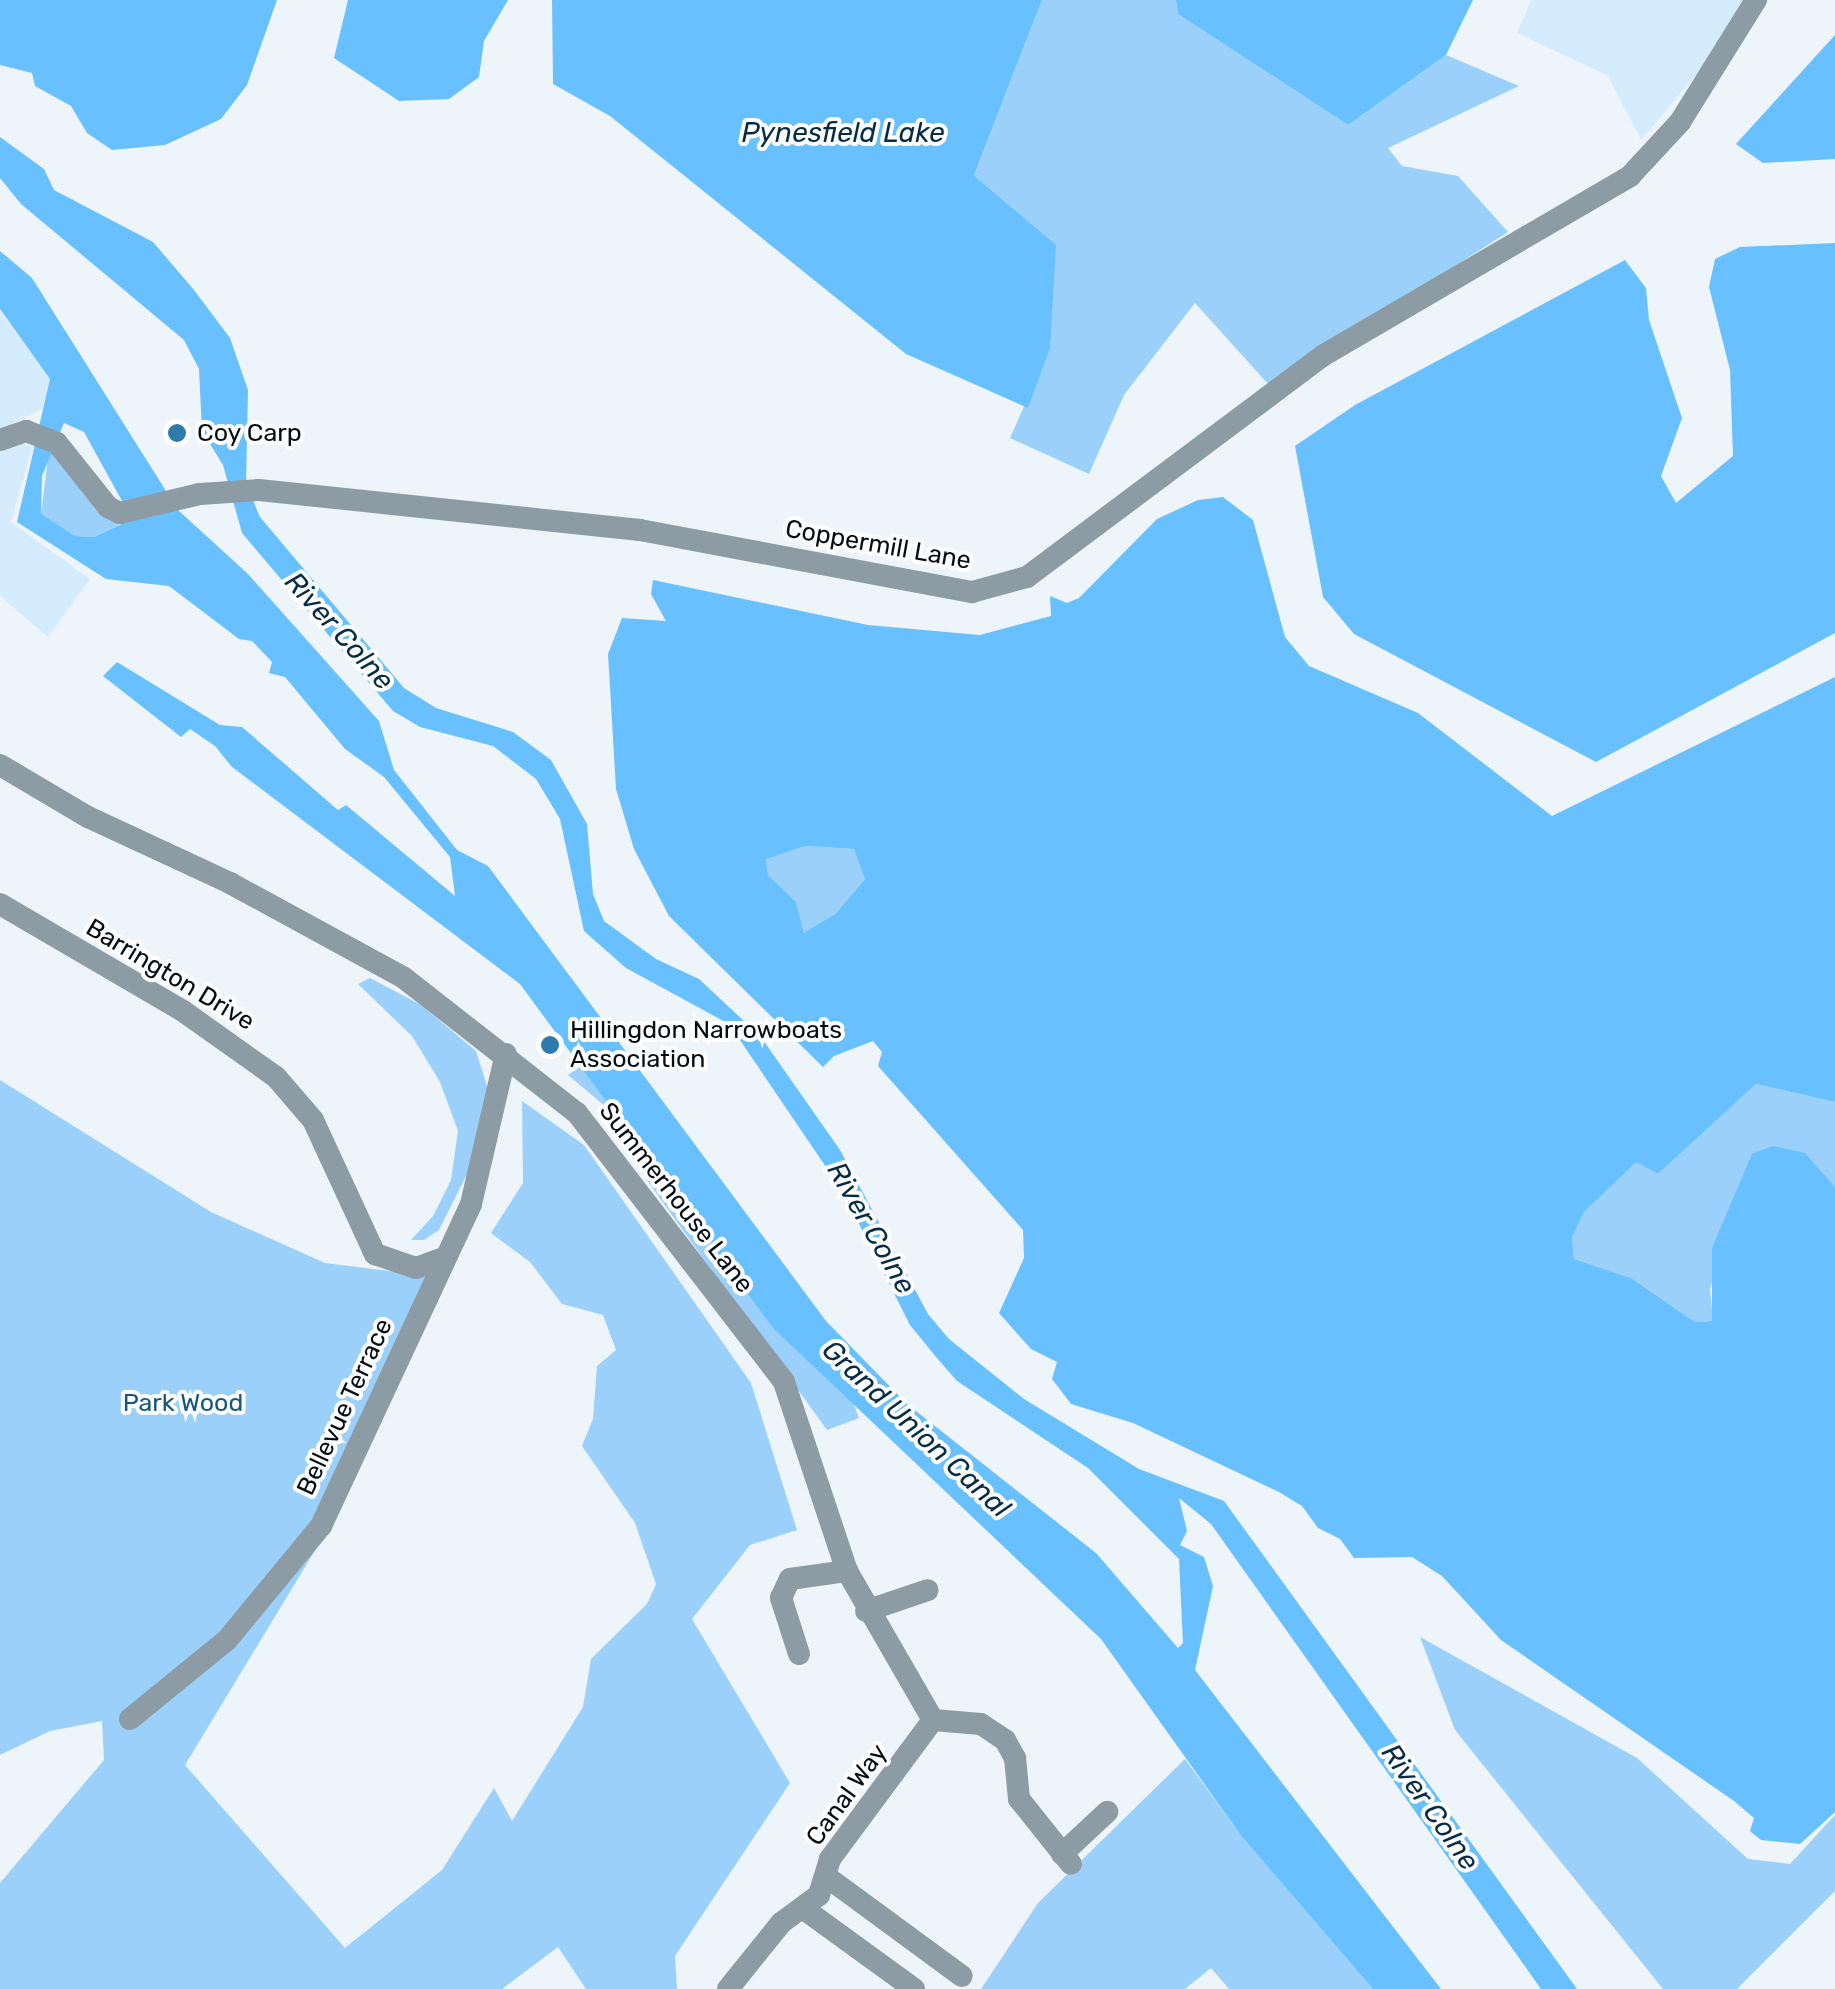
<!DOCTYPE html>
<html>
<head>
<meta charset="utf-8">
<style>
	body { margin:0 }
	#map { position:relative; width:1835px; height:1989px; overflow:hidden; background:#eef5fa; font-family:Rubik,sans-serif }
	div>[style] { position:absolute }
	.built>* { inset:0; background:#d5ecfe }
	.green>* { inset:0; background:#9ad0f9 }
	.water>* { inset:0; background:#69c0fe }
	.minor>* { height:22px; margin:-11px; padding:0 11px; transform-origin:11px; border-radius:11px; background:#8d9ba5 }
	.dots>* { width:28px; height:28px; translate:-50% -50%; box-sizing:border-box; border:5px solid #fff; border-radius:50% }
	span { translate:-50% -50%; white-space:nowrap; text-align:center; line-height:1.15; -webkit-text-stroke:8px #fff; paint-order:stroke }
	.poi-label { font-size:25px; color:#040d15 }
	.left { translate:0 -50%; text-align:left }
	.street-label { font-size:25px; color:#040d15 }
	.park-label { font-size:25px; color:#17577f }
	.water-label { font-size:28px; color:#062d45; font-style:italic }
</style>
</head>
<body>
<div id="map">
	<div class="built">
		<div style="clip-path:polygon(1531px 0,1744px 0,1722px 44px,1641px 140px,1608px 76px,1517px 33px)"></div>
		<div style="clip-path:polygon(0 311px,50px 379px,42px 409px,0 430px)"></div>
		<div style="clip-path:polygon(6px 439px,32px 447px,11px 522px,90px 579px,48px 637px,0 596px,0 443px)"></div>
	</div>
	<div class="green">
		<div style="clip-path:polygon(1042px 0,1176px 0,1178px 14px,1348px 125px,1446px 55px,1519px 86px,1388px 148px,1402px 166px,1458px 176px,1508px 232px,1269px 385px,1195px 303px,1124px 395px,1089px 474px,1010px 438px,1050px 348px,974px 177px)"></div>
		<div style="clip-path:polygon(49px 449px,103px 515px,120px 524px,94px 537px,75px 536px,41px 515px)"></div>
		<div style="clip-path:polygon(805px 846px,855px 849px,865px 879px,835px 914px,804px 934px,796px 902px,768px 875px,766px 858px)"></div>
		<div style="clip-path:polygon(370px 978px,421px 1005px,476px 1051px,488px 1089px,467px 1174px,439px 1230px,424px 1240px,411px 1240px,433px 1216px,451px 1180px,458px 1131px,440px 1082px,412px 1036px,358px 984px)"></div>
		<div style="clip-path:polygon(580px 1067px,647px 1109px,839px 1365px,859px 1418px,827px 1430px,646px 1179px,618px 1117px,568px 1075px)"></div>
		<div style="clip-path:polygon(0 1080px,211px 1212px,325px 1263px,438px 1277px,325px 1534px,185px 1765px,345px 1948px,442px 1870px,494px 1788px,512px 1821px,583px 1707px,591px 1659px,647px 1604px,656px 1584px,635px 1523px,582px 1446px,593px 1419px,597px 1366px,616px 1350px,603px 1315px,562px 1304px,530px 1262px,491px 1233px,523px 1183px,522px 1101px,584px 1145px,751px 1383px,797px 1530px,750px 1545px,692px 1619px,790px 1783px,675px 1956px,677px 1989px,586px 1989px,558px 1947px,502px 1989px,0 1989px,0 1883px,104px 1760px,102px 1721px,50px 1731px,0 1755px)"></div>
		<div style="clip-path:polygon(1756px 1084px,1835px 1102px,1835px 1187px,1820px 1172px,1752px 1155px,1710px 1289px,1713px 1321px,1695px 1322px,1631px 1278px,1574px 1259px,1572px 1238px,1584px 1212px,1636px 1161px,1658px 1174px)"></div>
		<div style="clip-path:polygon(1420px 1637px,1637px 1758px,1748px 1859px,1790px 1864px,1835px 1815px,1835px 1891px,1737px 1989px,1663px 1989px,1455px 1730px)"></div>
		<div style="clip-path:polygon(1185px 1759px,1242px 1837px,1373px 1989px,1229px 1989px,1211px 1968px,1185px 1989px,981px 1989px,1038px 1903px)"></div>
	</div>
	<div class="water">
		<div style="clip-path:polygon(0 0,277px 0,247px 85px,221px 119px,165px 145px,112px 150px,87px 133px,71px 106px,35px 86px,32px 73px,0 65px)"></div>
		<div style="clip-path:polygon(348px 0,508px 0,484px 41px,479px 77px,449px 99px,399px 101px,334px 58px)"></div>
		<div style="clip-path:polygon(552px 0,1042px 0,974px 176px,1056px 245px,1050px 348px,1028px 408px,906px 354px,610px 116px,553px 84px)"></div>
		<div style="clip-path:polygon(1176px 0,1473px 0,1446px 55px,1348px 125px,1178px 14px)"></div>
		<div style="clip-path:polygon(1835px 35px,1835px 159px,1763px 163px,1736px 144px)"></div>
		<div style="clip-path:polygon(evenodd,0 137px,44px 169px,54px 190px,153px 242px,194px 290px,230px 338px,248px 390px,246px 484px,260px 517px,404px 688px,436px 708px,513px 732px,551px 760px,587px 824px,593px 894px,604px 921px,656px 959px,699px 979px,761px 1037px,840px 1150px,928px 1314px,949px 1339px,1024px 1399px,1139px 1469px,1224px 1501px,1577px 1989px,1541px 1989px,1211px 1524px,1179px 1498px,1187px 1531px,1180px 1545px,1204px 1557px,1213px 1586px,1195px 1670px,1441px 1989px,1373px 1989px,1242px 1837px,1101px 1639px,773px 1328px,520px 984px,232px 767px,215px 746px,190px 729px,181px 737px,103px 676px,117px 662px,220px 725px,242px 727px,338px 810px,346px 805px,455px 896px,450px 857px,384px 777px,345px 749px,285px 677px,269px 673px,272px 662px,252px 641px,239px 639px,169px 586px,106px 579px,17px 522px,50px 379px,0 309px,0 251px,32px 278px,178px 510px,248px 574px,379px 721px,394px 770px,457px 850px,488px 866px,826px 1321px,907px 1404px,1096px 1553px,1178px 1648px,1183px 1643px,1179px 1559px,1088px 1468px,957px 1381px,936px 1357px,910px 1325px,843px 1192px,729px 1024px,626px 968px,584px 931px,560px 819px,536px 779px,493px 746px,420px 727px,393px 711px,242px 533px,223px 465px,202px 431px,199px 369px,184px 340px,21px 204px,0 178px,0 137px,64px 423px,84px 432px,132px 519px,94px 537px,75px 536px,41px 514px,42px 476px,64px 423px)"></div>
		<div style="clip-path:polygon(1835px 243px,1835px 633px,1596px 762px,1354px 634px,1323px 597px,1295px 446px,1355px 405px,1625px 260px,1646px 288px,1649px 320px,1682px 418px,1661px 476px,1676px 503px,1733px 456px,1730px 370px,1709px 287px,1715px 259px,1740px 247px)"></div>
		<div style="clip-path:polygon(evenodd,1223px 497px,1253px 520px,1285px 637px,1309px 666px,1418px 713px,1552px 816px,1835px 677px,1835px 1102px,1756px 1084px,1658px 1174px,1636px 1162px,1584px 1212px,1572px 1238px,1574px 1259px,1631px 1278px,1695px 1322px,1712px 1321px,1712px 1248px,1752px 1154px,1773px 1146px,1805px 1153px,1835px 1187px,1835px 1812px,1800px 1844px,1761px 1840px,1750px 1831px,1754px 1818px,1734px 1801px,1501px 1640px,1442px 1576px,1412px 1557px,1354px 1558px,1340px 1539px,1318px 1528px,1302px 1506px,1279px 1492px,1133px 1423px,1071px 1404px,1052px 1379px,1057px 1362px,1031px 1349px,999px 1313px,1024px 1258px,1023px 1230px,878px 1066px,882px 1052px,873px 1041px,834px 1056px,823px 1067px,669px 916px,634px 849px,616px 789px,608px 654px,622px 618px,666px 621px,651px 594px,653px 580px,868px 625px,980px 635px,1051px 616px,1050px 596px,1067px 603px,1079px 598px,1157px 519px,1198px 500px,1223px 497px,805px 846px,854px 849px,865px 879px,835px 914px,804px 933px,796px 902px,768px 875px,766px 859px,805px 846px)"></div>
	</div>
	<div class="minor">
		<div style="left:0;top:440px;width:28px;rotate:-19deg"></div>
		<div style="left:26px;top:431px;width:33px;rotate:21deg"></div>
		<div style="left:57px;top:443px;width:82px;rotate:51.4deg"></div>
		<div style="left:108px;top:507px;width:13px;rotate:27deg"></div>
		<div style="left:120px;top:513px;width:82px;rotate:-13.4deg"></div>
		<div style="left:200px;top:494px;width:59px;rotate:-3.9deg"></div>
		<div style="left:259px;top:490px;width:383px;rotate:6deg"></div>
		<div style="left:640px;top:530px;width:338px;rotate:10.6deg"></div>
		<div style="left:972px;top:592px;width:57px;rotate:-15.3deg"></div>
		<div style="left:1027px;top:577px;width:371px;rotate:-36.8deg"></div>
		<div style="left:1324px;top:355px;width:355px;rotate:-30.3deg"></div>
		<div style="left:1630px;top:176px;width:74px;rotate:-47.2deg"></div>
		<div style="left:1680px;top:122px;width:144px;rotate:-58.1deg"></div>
		<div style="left:0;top:765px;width:102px;rotate:30.6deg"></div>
		<div style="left:88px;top:817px;width:157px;rotate:24.9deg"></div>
		<div style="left:230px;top:883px;width:198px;rotate:28.6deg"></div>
		<div style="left:404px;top:978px;width:219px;rotate:38deg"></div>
		<div style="left:577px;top:1113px;width:339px;rotate:52.4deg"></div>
		<div style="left:784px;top:1382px;width:199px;rotate:71.6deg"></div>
		<div style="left:847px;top:1571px;width:172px;rotate:60deg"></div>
		<div style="left:933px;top:1720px;width:48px;rotate:4.8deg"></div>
		<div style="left:981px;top:1724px;width:29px;rotate:34deg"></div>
		<div style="left:1005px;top:1740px;width:21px;rotate:61deg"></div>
		<div style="left:1015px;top:1758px;width:41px;rotate:84.4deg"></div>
		<div style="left:1019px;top:1799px;width:83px;rotate:51.3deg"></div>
		<div style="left:0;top:904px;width:212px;rotate:30.3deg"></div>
		<div style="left:183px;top:1011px;width:114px;rotate:35.4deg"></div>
		<div style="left:276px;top:1077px;width:57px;rotate:49.3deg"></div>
		<div style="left:313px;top:1120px;width:148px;rotate:65.2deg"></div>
		<div style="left:375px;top:1254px;width:43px;rotate:18.9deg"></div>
		<div style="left:416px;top:1268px;width:29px;rotate:-20deg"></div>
		<div style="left:866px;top:1611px;width:65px;rotate:-18.7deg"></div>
		<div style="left:799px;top:1654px;width:59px;rotate:-107.8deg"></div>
		<div style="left:781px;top:1598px;width:21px;rotate:-65deg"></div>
		<div style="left:790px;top:1579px;width:58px;rotate:-8deg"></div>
		<div style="left:130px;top:1719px;width:125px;rotate:-39.2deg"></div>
		<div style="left:227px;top:1640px;width:148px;rotate:-50.5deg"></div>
		<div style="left:321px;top:1526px;width:355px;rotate:-65deg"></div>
		<div style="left:471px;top:1204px;width:154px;rotate:-76.9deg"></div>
		<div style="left:1062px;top:1854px;width:62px;rotate:-43deg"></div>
		<div style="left:827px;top:1877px;width:167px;rotate:36.3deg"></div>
		<div style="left:804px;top:1909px;width:136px;rotate:36deg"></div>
		<div style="left:728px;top:1989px;width:85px;rotate:-51.2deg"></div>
		<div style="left:781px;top:1923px;width:47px;rotate:-36.4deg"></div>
		<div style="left:819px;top:1895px;width:38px;rotate:-73deg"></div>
		<div style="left:830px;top:1859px;width:173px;rotate:-53.5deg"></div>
	</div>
	<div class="dots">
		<div style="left:177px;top:433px;background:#2e7aad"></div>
		<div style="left:550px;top:1045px;background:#2e7aad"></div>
	</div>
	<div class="poi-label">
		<span class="left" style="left:197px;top:433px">Coy Carp</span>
		<span class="left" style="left:570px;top:1045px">Hillingdon Narrowboats<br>Association</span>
	</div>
	<div class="street-label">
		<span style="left:878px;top:545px;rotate:10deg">Coppermill Lane</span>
		<span style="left:170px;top:975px;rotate:31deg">Barrington Drive</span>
		<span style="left:676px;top:1198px;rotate:52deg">Summerhouse Lane</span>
		<span style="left:345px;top:1407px;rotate:-65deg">Bellevue Terrace</span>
		<span style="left:847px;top:1795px;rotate:-54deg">Canal Way</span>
	</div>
	<div class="park-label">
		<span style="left:183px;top:1403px">Park Wood</span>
	</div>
	<div class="water-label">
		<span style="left:843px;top:133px">Pynesfield Lake</span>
		<span style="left:339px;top:631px;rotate:48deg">River Colne</span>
		<span style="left:871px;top:1228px;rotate:60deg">River Colne</span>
		<span style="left:916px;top:1429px;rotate:43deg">Grand Union Canal</span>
		<span style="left:1430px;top:1807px;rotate:55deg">River Colne</span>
	</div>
</div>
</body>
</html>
